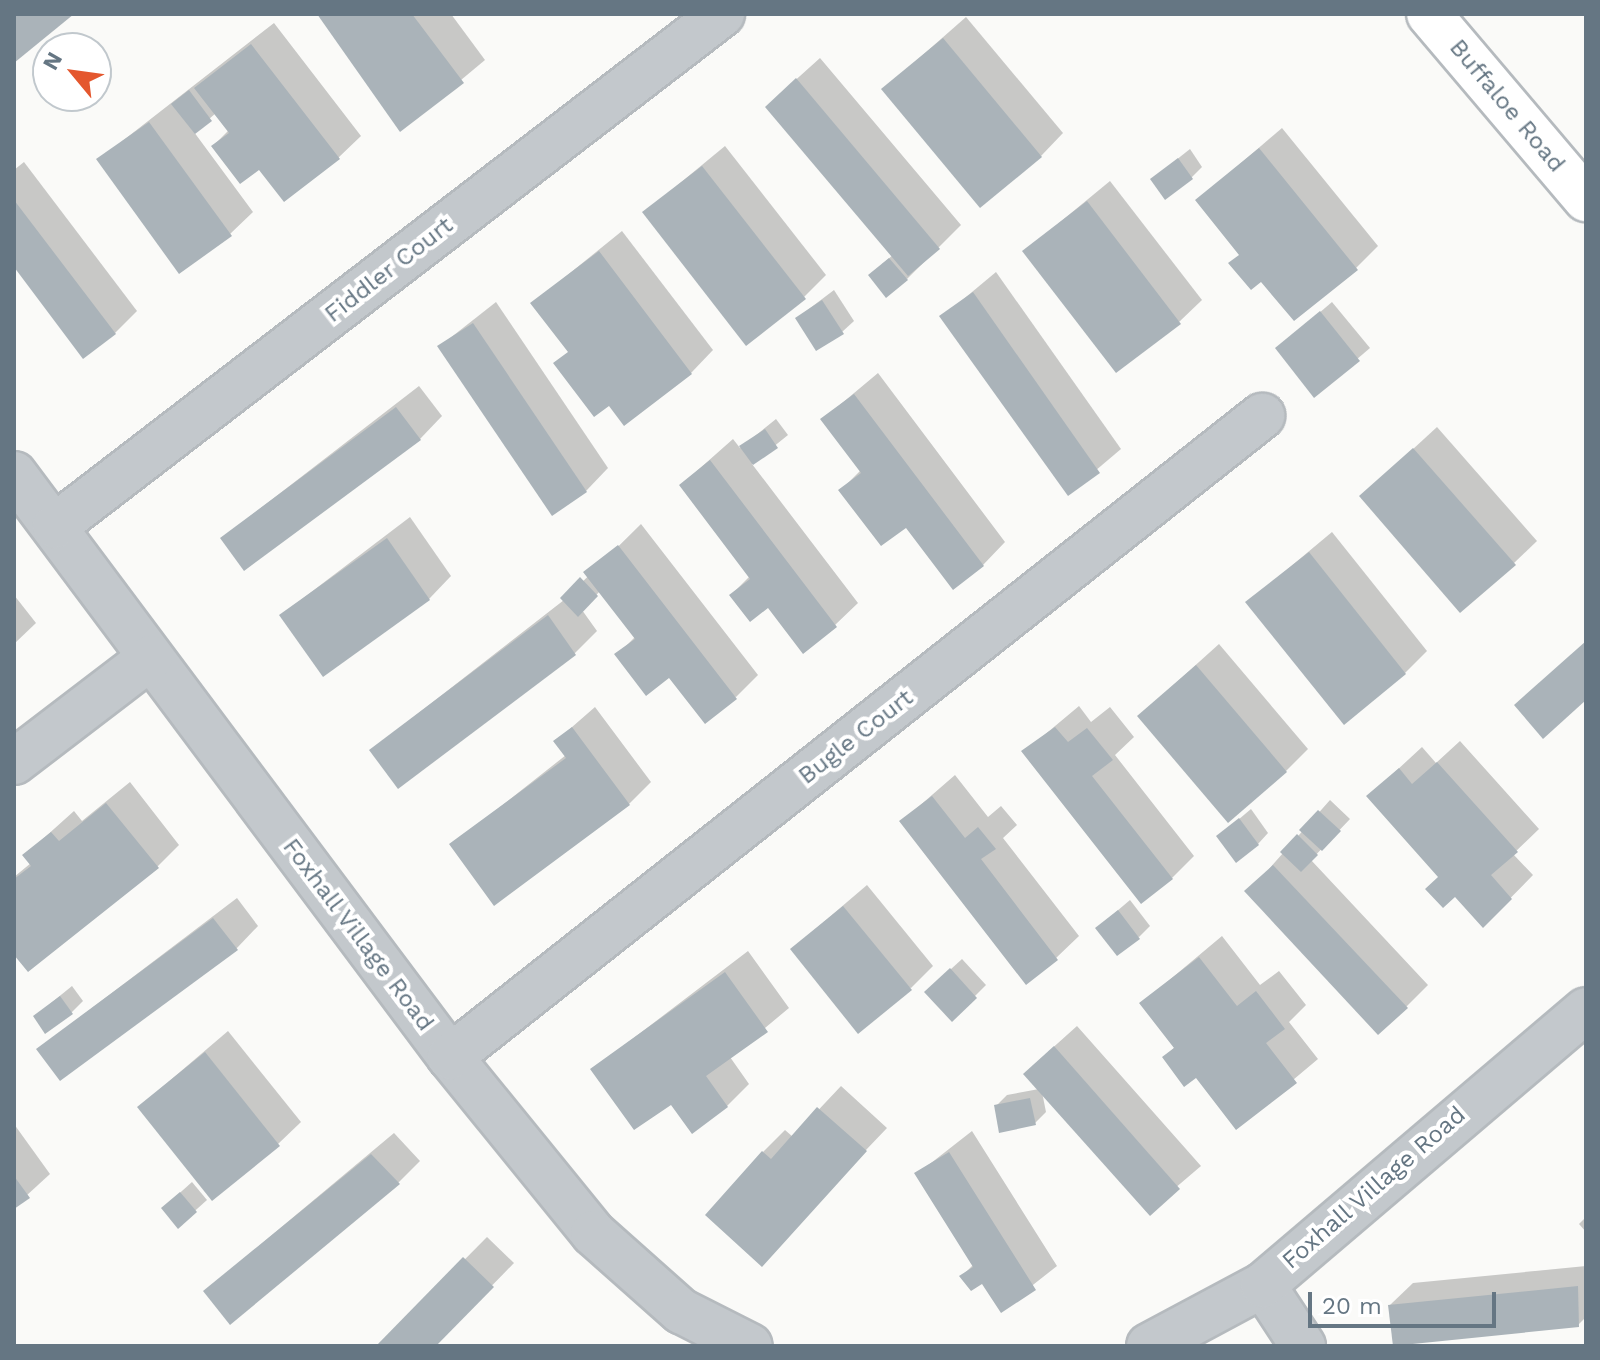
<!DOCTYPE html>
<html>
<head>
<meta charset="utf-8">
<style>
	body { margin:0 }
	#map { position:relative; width:1600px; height:1360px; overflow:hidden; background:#fafaf8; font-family:"Work Sans",sans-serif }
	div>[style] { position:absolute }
	.shadow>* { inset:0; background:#0003 }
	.building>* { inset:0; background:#aab3b9 }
	.roads { filter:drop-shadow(2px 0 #b5babe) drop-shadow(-2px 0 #b5babe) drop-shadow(0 2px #b5babe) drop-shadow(0 -2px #b5babe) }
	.minor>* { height:44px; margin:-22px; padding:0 22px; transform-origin:22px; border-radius:22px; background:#c3c8cc }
	.major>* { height:44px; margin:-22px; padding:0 22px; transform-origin:22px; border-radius:22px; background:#fff }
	span { translate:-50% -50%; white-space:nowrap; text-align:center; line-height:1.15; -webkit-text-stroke:8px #fff; paint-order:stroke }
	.street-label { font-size:24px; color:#657683 }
	.frame { position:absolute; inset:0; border:16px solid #657683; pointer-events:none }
	.north { position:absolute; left:32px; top:32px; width:80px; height:80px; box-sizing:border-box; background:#fff; border:2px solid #c1c8cd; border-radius:50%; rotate:299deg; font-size:22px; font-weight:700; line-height:32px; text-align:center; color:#657683 }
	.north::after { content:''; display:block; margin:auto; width:28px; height:36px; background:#e4572e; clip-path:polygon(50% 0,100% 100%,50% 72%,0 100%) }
	.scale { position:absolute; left:1308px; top:1292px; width:188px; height:36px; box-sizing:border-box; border:4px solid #657683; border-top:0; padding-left:10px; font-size:24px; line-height:28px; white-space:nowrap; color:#657683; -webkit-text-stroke:6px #fff; paint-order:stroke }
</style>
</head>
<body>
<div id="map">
	<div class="shadow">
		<div style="clip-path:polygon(318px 14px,451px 14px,485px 60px,401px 130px)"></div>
		<div style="clip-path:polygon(966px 17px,1063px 133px,1041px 156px,884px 89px)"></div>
		<div style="clip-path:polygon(274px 23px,361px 136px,338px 158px,259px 167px,213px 146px,229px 130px,216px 113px,194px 132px,253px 212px,230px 234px,98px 160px)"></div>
		<div style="clip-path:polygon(820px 58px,961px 225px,907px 279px,882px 264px,893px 255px,790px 85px)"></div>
		<div style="clip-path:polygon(1282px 128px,1378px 246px,1356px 268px,1241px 254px,1198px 200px)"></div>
		<div style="clip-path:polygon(725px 146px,826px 275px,804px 297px,645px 212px)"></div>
		<div style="clip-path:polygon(1190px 149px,1202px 167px,1191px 178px,1152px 179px)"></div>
		<div style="clip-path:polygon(24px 162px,137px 311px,115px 333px,14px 264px,14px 170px)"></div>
		<div style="clip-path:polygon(1110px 181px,1202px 300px,1179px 322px,1025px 251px)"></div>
		<div style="clip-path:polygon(622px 231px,713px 350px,691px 373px,609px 403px,533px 303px)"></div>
		<div style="clip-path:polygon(996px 272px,1121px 449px,1069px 493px,942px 317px)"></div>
		<div style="clip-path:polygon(834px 290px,854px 321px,842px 332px,797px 318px)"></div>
		<div style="clip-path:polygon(496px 302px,608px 468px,586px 491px,440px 346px)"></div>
		<div style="clip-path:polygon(1332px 302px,1370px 348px,1315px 395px,1278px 348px)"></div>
		<div style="clip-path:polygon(878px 373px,1005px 542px,983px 565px,841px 490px,861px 470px,823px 419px)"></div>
		<div style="clip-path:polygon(419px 386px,442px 416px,420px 439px,222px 538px)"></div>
		<div style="clip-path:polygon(776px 419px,788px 435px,752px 464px,858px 603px,835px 625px,731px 595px,750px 576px,681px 485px,733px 439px,740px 448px)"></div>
		<div style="clip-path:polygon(1437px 427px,1537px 541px,1514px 563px,1362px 496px)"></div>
		<div style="clip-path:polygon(410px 517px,451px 576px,429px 599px,281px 615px)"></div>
		<div style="clip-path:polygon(641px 524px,758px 675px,736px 697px,617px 655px,636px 636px,600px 591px,582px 610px,597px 631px,575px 653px,398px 786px,371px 750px,564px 600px)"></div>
		<div style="clip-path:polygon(1332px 532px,1427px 651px,1405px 673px,1248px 602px)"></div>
		<div style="clip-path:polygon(14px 595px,36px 623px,14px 644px)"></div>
		<div style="clip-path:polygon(1219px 644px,1308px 749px,1286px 771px,1139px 716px)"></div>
		<div style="clip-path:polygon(1079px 706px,1091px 722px,1110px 707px,1134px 737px,1115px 755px,1194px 856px,1172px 878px,1024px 752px)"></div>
		<div style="clip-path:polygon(595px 707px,651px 782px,629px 804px,452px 845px,566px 755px,556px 741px)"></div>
		<div style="clip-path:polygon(1460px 741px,1539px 829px,1513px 854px,1533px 875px,1483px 926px,1369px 796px,1422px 747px,1436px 763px)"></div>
		<div style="clip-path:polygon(955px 775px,988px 817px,1001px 806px,1017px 825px,1003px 838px,1079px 936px,1056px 958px,902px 821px)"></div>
		<div style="clip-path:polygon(130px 782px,179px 845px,157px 867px,14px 952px,14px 877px,31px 863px,25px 855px,74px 811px,82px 821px)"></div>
		<div style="clip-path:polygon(1330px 800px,1350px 819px,1311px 860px,1428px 985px,1406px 1007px,1269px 869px)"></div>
		<div style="clip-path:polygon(1251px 809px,1268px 833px,1258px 844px,1219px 836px)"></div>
		<div style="clip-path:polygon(867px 885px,933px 966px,911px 988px,792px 949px)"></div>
		<div style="clip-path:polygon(237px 898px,258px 926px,236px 949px,38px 1049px)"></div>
		<div style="clip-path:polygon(1130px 900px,1150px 926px,1139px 937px,1097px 928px)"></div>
		<div style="clip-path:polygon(1222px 936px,1260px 985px,1279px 971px,1306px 1005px,1289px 1022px,1318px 1059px,1237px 1127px,1197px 1076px,1164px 1057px,1175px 1047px,1142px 1003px)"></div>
		<div style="clip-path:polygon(748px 951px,789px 1008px,730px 1057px,749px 1084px,727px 1106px,672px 1102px,593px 1069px)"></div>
		<div style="clip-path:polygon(962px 959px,986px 985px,952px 1019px,938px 981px)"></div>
		<div style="clip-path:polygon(72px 986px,83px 1001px,72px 1012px,35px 1016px)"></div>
		<div style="clip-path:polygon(1077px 1026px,1201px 1166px,1147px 1212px,1042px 1092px,1046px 1112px,1035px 1123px,996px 1106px,1007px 1095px,1039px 1089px,1048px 1052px)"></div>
		<div style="clip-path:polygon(228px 1031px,301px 1122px,278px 1144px,139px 1107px)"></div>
		<div style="clip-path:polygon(841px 1086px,887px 1128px,781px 1239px,763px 1152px,785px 1130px,793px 1137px)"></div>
		<div style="clip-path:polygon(14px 1124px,50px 1174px,14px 1207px)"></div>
		<div style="clip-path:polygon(972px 1131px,1057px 1266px,1001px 1310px,983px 1281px,962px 1276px,974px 1264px,917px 1174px)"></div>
		<div style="clip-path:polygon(394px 1133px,420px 1161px,398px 1183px,205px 1291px)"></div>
		<div style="clip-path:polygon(192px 1182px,207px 1200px,178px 1226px,163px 1208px)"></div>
		<div style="clip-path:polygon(1586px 1217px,1586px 1232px,1579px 1224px)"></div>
		<div style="clip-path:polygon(487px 1237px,514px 1263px,433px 1346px,379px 1346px)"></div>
		<div style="clip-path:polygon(1586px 1266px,1586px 1317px,1578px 1325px,1390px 1305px,1413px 1283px)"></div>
	</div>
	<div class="building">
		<div style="clip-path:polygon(14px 14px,74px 14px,14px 63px)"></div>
		<div style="clip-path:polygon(317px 14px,412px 14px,464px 83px,400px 132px)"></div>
		<div style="clip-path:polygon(943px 38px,1042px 157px,980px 208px,881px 89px)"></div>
		<div style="clip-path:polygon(251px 44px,340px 159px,284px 202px,259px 170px,240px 184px,211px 146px,229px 133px,194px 88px)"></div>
		<div style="clip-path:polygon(796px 78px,940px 249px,908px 276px,765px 107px)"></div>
		<div style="clip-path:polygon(189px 90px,212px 121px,195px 134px,171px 104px)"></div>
		<div style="clip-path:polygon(149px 122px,232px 236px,179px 274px,96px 159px)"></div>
		<div style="clip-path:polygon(1259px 148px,1358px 270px,1294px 321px,1261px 282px,1251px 290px,1228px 263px,1239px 255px,1195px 200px)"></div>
		<div style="clip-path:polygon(1178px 158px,1193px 179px,1165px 200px,1150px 179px)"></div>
		<div style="clip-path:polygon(702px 166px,806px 299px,746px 346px,642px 212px)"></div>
		<div style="clip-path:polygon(14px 200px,116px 334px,83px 359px,14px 267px)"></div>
		<div style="clip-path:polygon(1087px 201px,1181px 324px,1116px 373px,1022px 251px)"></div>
		<div style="clip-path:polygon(599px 251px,692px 374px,624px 426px,609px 406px,594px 417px,553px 363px,568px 352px,530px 303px)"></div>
		<div style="clip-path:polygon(889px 258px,908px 280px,886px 298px,868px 275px)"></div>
		<div style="clip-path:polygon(973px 292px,1100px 473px,1068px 496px,939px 316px)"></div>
		<div style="clip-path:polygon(822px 300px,844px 334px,816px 351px,795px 318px)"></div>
		<div style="clip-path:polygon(1320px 311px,1360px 361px,1314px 398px,1275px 348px)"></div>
		<div style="clip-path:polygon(473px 323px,587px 492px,552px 516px,437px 346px)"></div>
		<div style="clip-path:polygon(854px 394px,984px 566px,953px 590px,906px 528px,881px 546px,838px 490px,861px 473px,820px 419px)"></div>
		<div style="clip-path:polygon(396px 407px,421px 440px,244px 571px,220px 538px)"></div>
		<div style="clip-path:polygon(765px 429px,778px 448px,753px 465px,739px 446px)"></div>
		<div style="clip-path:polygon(1413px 448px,1516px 565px,1460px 613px,1359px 496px)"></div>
		<div style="clip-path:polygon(710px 460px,837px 627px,803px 654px,768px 608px,750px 622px,729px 595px,750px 579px,679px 485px)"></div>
		<div style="clip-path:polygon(387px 538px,430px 600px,323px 677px,279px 615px)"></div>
		<div style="clip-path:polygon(618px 545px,737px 699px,705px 724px,669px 678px,646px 696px,614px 654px,635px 639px,583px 572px)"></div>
		<div style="clip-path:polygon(1309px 552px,1406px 674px,1344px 725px,1245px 602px)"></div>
		<div style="clip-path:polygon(580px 577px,598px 596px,578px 617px,560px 598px)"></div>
		<div style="clip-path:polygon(548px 615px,576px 655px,398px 789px,369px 750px)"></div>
		<div style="clip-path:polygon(1586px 641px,1586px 700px,1543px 739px,1514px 705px)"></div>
		<div style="clip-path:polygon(1196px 665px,1287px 772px,1228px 823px,1137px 716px)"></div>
		<div style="clip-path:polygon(572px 727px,630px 805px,494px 906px,449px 844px,566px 758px,553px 741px)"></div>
		<div style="clip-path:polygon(1055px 727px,1068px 742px,1087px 728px,1113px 760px,1092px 776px,1173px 879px,1141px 904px,1021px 751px)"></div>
		<div style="clip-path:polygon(1437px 762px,1518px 852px,1491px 875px,1512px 899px,1483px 928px,1455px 897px,1443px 908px,1425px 889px,1438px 877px,1366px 796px,1399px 768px,1412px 784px)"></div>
		<div style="clip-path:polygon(932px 796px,965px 838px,978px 827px,996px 849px,981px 859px,1058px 960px,1026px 985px,899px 821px)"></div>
		<div style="clip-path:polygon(106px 803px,159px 868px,28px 972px,14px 955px,14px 879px,31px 866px,22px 855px,51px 832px,59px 841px)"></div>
		<div style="clip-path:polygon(1318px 810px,1341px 831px,1322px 851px,1299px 830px)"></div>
		<div style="clip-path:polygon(1239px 818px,1259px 845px,1236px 863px,1216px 836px)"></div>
		<div style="clip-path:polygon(1297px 834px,1318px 855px,1301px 872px,1280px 852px)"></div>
		<div style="clip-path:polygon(1273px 865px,1408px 1008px,1378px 1035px,1244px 891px)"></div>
		<div style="clip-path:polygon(843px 906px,912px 990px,858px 1034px,790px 949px)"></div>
		<div style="clip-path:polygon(1118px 910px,1140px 939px,1117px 956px,1095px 928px)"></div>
		<div style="clip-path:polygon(213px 918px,238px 950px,60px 1081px,36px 1049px)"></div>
		<div style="clip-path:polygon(1199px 957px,1237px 1006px,1256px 991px,1285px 1029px,1266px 1043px,1297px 1083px,1236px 1130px,1196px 1078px,1184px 1087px,1162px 1057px,1174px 1048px,1139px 1003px)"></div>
		<div style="clip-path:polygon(950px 968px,977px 998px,952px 1022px,924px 992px)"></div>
		<div style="clip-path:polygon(725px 972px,768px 1032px,706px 1076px,728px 1107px,692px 1134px,671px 1105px,634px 1130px,590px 1069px)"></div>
		<div style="clip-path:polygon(60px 996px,73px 1014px,45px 1034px,33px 1016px)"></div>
		<div style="clip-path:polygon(1054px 1046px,1180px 1189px,1150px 1216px,1023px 1074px)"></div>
		<div style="clip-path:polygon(205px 1052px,280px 1146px,212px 1201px,137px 1107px)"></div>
		<div style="clip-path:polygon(1030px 1098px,1036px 1125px,999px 1133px,994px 1105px)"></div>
		<div style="clip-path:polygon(817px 1107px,867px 1151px,762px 1267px,705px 1215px,762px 1151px,771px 1159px)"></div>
		<div style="clip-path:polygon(949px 1152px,1036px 1290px,1001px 1313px,982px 1284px,971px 1291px,959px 1276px,973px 1267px,914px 1173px)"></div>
		<div style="clip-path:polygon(371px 1154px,400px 1184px,230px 1325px,203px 1291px)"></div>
		<div style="clip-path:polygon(14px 1176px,30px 1198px,14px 1209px)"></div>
		<div style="clip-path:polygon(180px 1192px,197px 1212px,178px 1229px,161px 1208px)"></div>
		<div style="clip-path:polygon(463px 1257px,494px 1287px,436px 1346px,376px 1346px)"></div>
		<div style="clip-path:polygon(1578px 1286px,1579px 1327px,1393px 1346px,1388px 1305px)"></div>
	</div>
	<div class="roads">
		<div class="minor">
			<div style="left:14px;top:474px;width:728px;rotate:53.21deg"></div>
			<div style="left:450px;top:1057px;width:227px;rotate:50.9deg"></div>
			<div style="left:593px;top:1233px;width:118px;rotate:41.6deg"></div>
			<div style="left:681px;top:1311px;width:77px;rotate:26.9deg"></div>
			<div style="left:55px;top:526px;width:841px;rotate:-37.51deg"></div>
			<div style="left:14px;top:762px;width:171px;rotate:-37.4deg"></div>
			<div style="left:450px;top:1057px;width:1035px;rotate:-38.29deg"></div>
			<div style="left:1263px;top:1285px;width:73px;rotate:56.7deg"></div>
			<div style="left:1149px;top:1346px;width:129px;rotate:-28.2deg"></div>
			<div style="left:1263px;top:1285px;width:424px;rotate:-40.4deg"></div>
		</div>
		<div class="major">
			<div style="left:1429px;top:14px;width:243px;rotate:49.7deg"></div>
		</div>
	</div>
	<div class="street-label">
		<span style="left:1507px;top:106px;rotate:50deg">Buffaloe Road</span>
		<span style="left:389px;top:270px;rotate:-38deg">Fiddler Court</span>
		<span style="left:856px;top:737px;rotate:-38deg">Bugle Court</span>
		<span style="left:358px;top:935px;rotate:53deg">Foxhall Village Road</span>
		<span style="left:1374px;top:1188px;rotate:-41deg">Foxhall Village Road</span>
	</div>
	<div class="frame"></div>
	<div class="north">N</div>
	<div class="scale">20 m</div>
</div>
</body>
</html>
